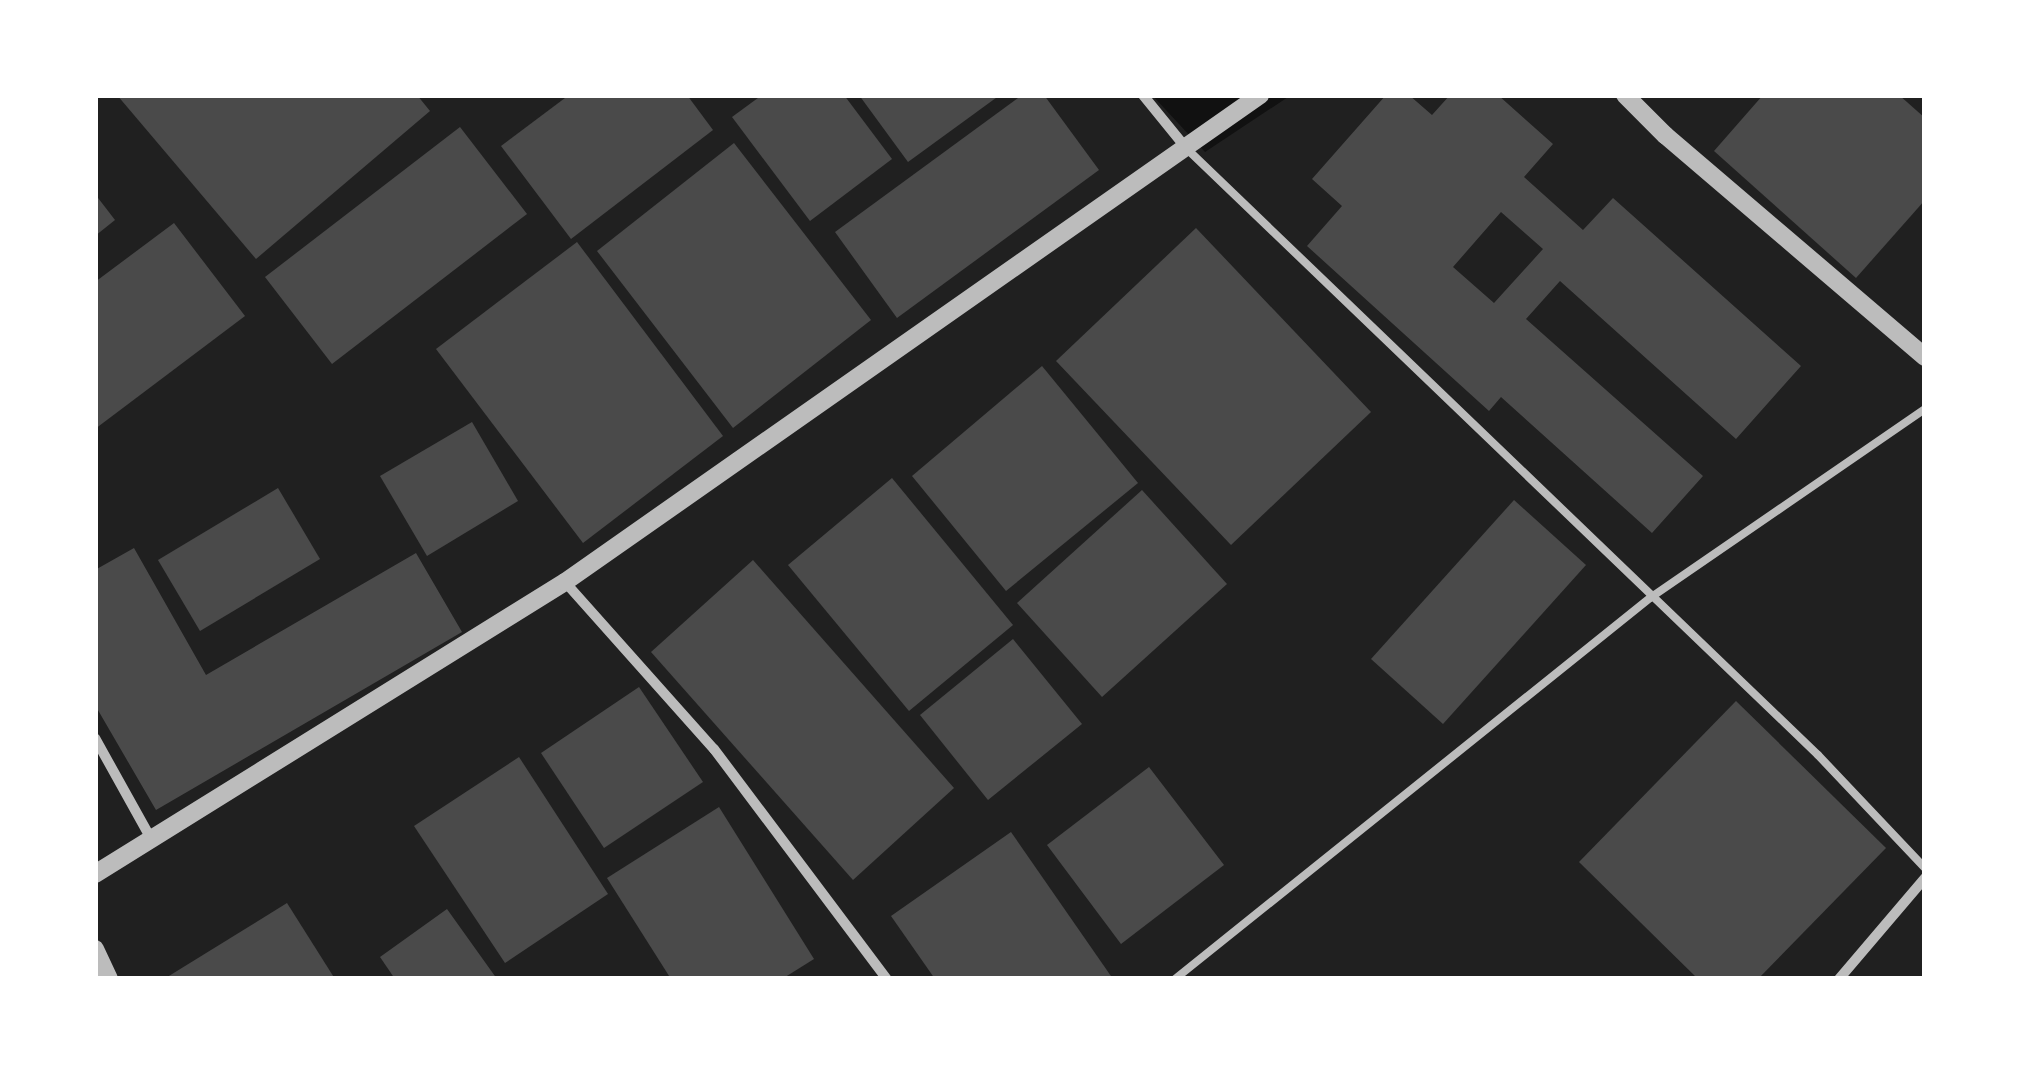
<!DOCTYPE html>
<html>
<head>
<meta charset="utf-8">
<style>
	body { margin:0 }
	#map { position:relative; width:2020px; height:1074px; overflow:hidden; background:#111; font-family:Overpass,sans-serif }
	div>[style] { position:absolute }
	.green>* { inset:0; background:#202020 }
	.building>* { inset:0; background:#4a4a4a }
	.service>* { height:8px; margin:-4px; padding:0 4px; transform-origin:4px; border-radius:4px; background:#bcbcbc }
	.minor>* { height:10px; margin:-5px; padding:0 5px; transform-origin:5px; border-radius:5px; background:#bcbcbc }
	.tertiary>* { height:18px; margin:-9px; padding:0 9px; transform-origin:9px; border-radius:9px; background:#bcbcbc }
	span { translate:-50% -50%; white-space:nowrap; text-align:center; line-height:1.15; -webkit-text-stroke:8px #fff; paint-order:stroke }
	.frame { position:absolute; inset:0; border:98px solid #fff; pointer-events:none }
</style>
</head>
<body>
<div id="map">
	<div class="green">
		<div style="clip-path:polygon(95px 95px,1152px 95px,1205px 152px,1291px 95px,1925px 95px,1925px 979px,95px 979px)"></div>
	</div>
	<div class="building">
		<div style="clip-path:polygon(117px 95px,417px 95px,430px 111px,256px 259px)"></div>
		<div style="clip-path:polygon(569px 95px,687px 95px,713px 130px,571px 239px,501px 146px)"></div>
		<div style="clip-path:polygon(762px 95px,844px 95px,892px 159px,810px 221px,732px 117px)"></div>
		<div style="clip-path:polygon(859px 95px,1000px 95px,908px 162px)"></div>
		<div style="clip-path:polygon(1022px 95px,1044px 95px,1099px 170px,897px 318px,835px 232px)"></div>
		<div style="clip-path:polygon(evenodd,1386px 95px,1409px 95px,1432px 115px,1450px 95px,1498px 95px,1553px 144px,1524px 177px,1583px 230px,1613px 198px,1801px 366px,1736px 439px,1560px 281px,1526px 319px,1703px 476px,1652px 533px,1501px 397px,1489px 411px,1307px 246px,1342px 206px,1312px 179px,1386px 95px,1501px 212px,1543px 249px,1494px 303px,1453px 267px,1501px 212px)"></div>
		<div style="clip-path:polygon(1763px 95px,1899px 95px,1925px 118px,1925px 200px,1856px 278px,1714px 151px)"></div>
		<div style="clip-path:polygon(460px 127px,527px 214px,332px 364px,265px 277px)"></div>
		<div style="clip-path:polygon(734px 143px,871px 320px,733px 428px,597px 251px)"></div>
		<div style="clip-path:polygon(95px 194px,115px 220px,95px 236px)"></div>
		<div style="clip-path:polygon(174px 223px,245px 316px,95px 429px,95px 282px)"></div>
		<div style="clip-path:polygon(1196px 228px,1371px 412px,1231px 545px,1056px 361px)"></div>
		<div style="clip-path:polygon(577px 242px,723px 436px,583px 543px,436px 349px)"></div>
		<div style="clip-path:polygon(1042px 366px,1138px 483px,1006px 591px,912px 476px)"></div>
		<div style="clip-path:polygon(472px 422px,518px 501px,427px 556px,380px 476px)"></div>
		<div style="clip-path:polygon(892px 478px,1013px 625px,909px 711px,788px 565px)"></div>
		<div style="clip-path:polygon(278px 488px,320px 559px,200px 631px,158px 560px)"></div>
		<div style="clip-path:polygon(1142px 490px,1227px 584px,1102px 697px,1017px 603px)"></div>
		<div style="clip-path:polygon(1514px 500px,1586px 565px,1443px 724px,1371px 659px)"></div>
		<div style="clip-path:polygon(134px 548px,206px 675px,416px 553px,462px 632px,156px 810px,95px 705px,95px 570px)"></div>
		<div style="clip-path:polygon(753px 560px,954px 788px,853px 880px,651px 652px)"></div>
		<div style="clip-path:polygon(1013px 639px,1082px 724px,988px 800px,920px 715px)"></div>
		<div style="clip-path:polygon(639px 687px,703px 782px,604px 848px,541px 753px)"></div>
		<div style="clip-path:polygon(1736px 701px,1886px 848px,1758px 979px,1698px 979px,1579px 862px)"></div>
		<div style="clip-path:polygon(519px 757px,608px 894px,505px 963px,414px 826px)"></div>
		<div style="clip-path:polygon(1149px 767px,1224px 865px,1121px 944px,1047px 845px)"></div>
		<div style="clip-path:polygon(719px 807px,814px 959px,782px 979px,671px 979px,607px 878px)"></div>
		<div style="clip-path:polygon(1011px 832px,1113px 979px,935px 979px,891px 916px)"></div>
		<div style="clip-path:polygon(287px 903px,335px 979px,164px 979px)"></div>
		<div style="clip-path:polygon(447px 909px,497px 979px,395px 979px,380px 957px)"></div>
	</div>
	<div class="service">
		<div style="left:1187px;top:149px;width:875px;rotate:43.84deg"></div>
		<div style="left:1818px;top:755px;width:156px;rotate:46.6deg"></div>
		<div style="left:1175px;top:979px;width:609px;rotate:-38.73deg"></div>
		<div style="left:1650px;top:598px;width:334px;rotate:-34.5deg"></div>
	</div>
	<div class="minor">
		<div style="left:1143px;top:95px;width:68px;rotate:50.9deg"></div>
		<div style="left:565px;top:582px;width:224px;rotate:48.3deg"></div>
		<div style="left:714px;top:749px;width:288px;rotate:53.1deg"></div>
		<div style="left:95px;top:738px;width:113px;rotate:60.9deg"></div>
		<div style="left:1839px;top:979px;width:133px;rotate:-49.6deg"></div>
	</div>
	<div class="tertiary">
		<div style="left:1625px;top:95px;width:57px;rotate:45deg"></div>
		<div style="left:1665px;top:135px;width:342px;rotate:40.5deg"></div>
		<div style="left:95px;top:874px;width:553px;rotate:-31.85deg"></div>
		<div style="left:565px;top:582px;width:849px;rotate:-35.02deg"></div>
		<div style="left:95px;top:949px;width:33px;rotate:65deg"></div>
	</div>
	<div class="frame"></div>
</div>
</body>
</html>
